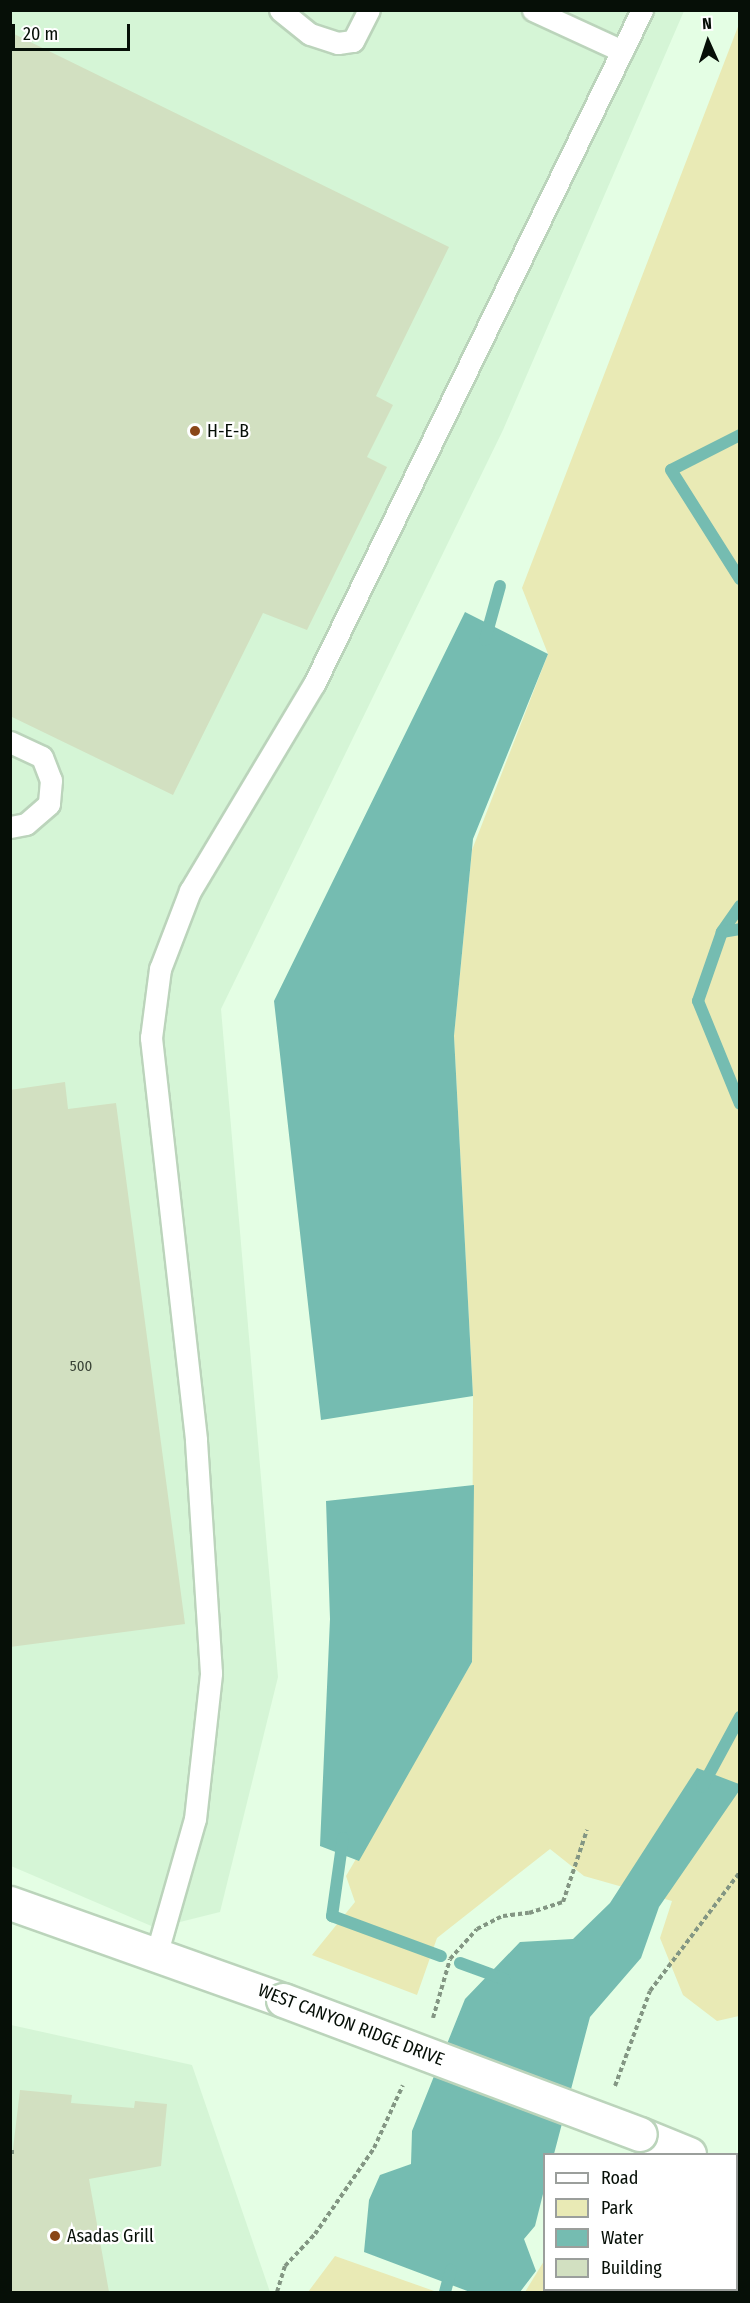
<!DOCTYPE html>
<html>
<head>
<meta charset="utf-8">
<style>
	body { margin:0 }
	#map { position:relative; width:750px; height:2303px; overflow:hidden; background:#e4fee4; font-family:"Fira Sans Condensed",sans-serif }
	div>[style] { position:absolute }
	.built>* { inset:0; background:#d5f5d6 }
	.green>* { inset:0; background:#e9eab5 }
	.water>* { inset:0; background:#75bcb1 }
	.stream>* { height:12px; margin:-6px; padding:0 6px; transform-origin:6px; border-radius:6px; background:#75bcb1 }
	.building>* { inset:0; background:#d2e0c1 }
	.path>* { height:4px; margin-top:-2px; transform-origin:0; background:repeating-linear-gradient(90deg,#839683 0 4.5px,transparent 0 7.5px) }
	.roads { filter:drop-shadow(2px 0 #bbd4bb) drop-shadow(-2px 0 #bbd4bb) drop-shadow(0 2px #bbd4bb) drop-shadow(0 -2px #bbd4bb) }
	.service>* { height:21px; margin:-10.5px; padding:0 10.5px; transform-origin:10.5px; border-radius:10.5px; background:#fff }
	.tertiary>* { height:33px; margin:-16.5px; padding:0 16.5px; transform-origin:16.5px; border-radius:16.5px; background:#fff }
	.bridges { filter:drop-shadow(2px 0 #bbd4bb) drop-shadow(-2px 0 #bbd4bb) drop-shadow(0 2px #bbd4bb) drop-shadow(0 -2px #bbd4bb) }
	.tertiary-bridge>* { height:33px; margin:-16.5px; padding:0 16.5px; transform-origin:16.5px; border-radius:16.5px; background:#fff }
	.dots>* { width:16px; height:16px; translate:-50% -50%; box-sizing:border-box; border:3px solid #fff; border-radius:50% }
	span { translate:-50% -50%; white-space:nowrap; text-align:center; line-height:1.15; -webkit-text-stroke:4.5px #fff; paint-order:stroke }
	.number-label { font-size:15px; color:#394336 }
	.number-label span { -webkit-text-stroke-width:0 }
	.poi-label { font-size:18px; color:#060f07 }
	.left { translate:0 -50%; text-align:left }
	.street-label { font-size:18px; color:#060f07 }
	.frame { position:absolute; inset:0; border:12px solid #060f07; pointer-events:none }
	.legend { position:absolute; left:543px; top:2153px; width:195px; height:138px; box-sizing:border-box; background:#fff; border:2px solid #9b9f9c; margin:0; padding:8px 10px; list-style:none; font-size:18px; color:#060f07 }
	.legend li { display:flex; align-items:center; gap:12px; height:30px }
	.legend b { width:30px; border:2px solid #9b9f9c }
	.north { position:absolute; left:678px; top:12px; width:60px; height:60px; -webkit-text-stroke:4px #fff; paint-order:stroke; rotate:357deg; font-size:16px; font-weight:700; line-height:24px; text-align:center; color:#060f07 }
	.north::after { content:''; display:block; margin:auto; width:21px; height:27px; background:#060f07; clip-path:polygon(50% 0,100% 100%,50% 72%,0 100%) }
	.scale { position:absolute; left:12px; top:24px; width:118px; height:27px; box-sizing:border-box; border:3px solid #060f07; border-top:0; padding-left:8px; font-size:18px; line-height:21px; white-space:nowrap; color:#060f07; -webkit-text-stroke:4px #fff; paint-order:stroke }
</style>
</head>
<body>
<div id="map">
	<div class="built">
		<div style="clip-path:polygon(10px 11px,684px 11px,503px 430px,221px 1009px,278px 1677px,220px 1912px,156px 1928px,11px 1866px)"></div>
		<div style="clip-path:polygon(11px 2025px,192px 2065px,270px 2292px,11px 2292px)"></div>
	</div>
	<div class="green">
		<div style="clip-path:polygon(739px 24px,739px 2016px,717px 2021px,683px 1995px,660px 1938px,672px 1901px,584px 1876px,550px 1849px,437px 1938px,417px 1995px,312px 1955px,355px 1902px,346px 1876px,472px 1662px,473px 1396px,454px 1036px,472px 850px,548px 654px,522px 588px)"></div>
		<div style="clip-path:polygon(737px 2252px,739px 2292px,687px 2292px,736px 2290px)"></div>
		<div style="clip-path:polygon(335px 2256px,437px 2292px,308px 2292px)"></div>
		<div style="clip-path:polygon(544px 2261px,544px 2290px,608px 2290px,606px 2292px,525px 2292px)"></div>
	</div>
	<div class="water">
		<div style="clip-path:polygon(465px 612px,548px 654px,473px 839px,454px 1036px,473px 1396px,321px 1420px,274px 1001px)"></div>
		<div style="clip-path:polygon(474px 1485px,472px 1662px,359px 1861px,320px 1846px,330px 1619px,326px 1501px)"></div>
		<div style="clip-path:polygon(697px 1768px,739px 1784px,739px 1791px,659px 1907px,641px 1958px,590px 2017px,554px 2154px,544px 2154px,544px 2190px,535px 2226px,524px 2239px,536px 2271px,520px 2292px,470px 2292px,364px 2252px,369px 2200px,380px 2175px,411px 2164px,412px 2131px,465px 1999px,520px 1942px,573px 1939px,610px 1903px)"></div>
	</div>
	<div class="stream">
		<div style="left:740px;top:435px;width:77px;rotate:153.1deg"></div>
		<div style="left:671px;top:470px;width:129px;rotate:57.7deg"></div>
		<div style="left:485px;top:640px;width:56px;rotate:-74.5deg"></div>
		<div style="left:740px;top:906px;width:32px;rotate:125deg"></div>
		<div style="left:722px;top:932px;width:73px;rotate:109.2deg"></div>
		<div style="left:698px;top:1001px;width:111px;rotate:67.8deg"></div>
		<div style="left:722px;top:932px;width:18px;rotate:-9deg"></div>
		<div style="left:702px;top:1787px;width:80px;rotate:-61.5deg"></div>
		<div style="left:343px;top:1838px;width:79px;rotate:98deg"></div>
		<div style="left:332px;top:1916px;width:116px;rotate:20.2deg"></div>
		<div style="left:460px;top:1963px;width:47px;rotate:20deg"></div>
		<div style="left:445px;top:2292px;width:23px;rotate:-75deg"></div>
	</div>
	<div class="building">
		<div style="clip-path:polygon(10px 32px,449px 247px,376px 396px,393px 405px,367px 457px,387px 467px,307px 630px,263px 613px,173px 795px,10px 716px)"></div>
		<div style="clip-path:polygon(65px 1082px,68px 1109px,116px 1103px,185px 1624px,10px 1647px,10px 1090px)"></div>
		<div style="clip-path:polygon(20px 2090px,72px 2095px,71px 2103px,134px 2108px,135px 2101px,167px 2104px,161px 2166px,89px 2179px,109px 2292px,10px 2292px,10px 2174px)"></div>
	</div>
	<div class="path">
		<div style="left:433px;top:2018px;width:61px;rotate:-73.9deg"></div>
		<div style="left:450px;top:1959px;width:40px;rotate:-48deg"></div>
		<div style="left:477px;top:1929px;width:29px;rotate:-27deg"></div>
		<div style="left:503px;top:1916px;width:26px;rotate:-7deg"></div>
		<div style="left:529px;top:1913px;width:36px;rotate:-18deg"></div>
		<div style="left:563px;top:1902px;width:76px;rotate:-71.6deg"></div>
		<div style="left:615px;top:2086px;width:101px;rotate:-69.8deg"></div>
		<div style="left:650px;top:1991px;width:149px;rotate:-52.9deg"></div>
		<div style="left:10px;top:2152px;width:4px"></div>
		<div style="left:669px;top:2290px;width:5px;rotate:22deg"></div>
		<div style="left:277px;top:2292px;width:27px;rotate:-73deg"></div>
		<div style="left:285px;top:2266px;width:44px;rotate:-46.8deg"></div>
		<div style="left:315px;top:2234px;width:104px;rotate:-55.5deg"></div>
		<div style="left:374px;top:2148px;width:69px;rotate:-65.3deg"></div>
		<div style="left:557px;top:2292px;width:2px;rotate:-90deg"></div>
		<div style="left:650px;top:2292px;width:5px;rotate:-22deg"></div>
	</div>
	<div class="roads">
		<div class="service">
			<div style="left:280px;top:10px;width:38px;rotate:39deg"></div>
			<div style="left:310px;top:34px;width:29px;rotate:18deg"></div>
			<div style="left:338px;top:43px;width:15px;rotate:-8deg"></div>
			<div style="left:353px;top:41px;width:35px;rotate:-63deg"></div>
			<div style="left:533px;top:10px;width:98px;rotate:24.7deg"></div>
			<div style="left:10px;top:742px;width:35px;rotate:25deg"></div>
			<div style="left:42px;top:757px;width:25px;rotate:69deg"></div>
			<div style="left:51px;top:780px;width:24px;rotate:95deg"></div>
			<div style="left:49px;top:804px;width:30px;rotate:139deg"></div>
			<div style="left:26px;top:824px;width:16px;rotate:169deg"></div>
			<div style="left:157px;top:1952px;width:138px;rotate:-74.1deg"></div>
			<div style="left:195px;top:1819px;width:147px;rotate:-83.7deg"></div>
			<div style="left:211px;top:1673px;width:234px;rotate:-93.7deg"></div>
			<div style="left:196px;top:1439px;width:404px;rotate:-96.4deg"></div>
			<div style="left:151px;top:1038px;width:70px;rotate:-82.6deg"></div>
			<div style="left:160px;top:969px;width:84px;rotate:-69deg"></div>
			<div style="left:190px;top:891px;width:241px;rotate:-59.1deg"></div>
			<div style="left:314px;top:684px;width:750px;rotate:-64.05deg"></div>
		</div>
		<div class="tertiary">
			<div style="left:10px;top:1903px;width:290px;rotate:19.6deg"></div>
			<div style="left:640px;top:2134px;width:53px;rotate:22.2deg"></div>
			<div style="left:736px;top:2175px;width:4px;rotate:14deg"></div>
		</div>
	</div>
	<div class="bridges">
		<div class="tertiary-bridge">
			<div style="left:283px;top:2000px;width:381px;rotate:20.6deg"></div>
		</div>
	</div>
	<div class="dots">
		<div style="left:195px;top:431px;background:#894617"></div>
		<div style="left:55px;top:2236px;background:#894617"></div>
	</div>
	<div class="number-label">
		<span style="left:81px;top:1367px">500</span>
	</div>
	<div class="poi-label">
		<span class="left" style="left:207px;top:431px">H-E-B</span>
		<span class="left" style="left:67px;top:2236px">Asadas Grill</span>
	</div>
	<div class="street-label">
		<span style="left:351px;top:2025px;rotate:21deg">WEST CANYON RIDGE DRIVE</span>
	</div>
	<div class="frame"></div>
	<ul class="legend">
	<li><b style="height:8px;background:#fff"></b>Road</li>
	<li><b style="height:16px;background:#e9eab5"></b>Park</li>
	<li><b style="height:16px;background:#75bcb1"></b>Water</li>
	<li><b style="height:16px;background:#d2e0c1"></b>Building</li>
	</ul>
	<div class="north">N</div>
	<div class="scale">20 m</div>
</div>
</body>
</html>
